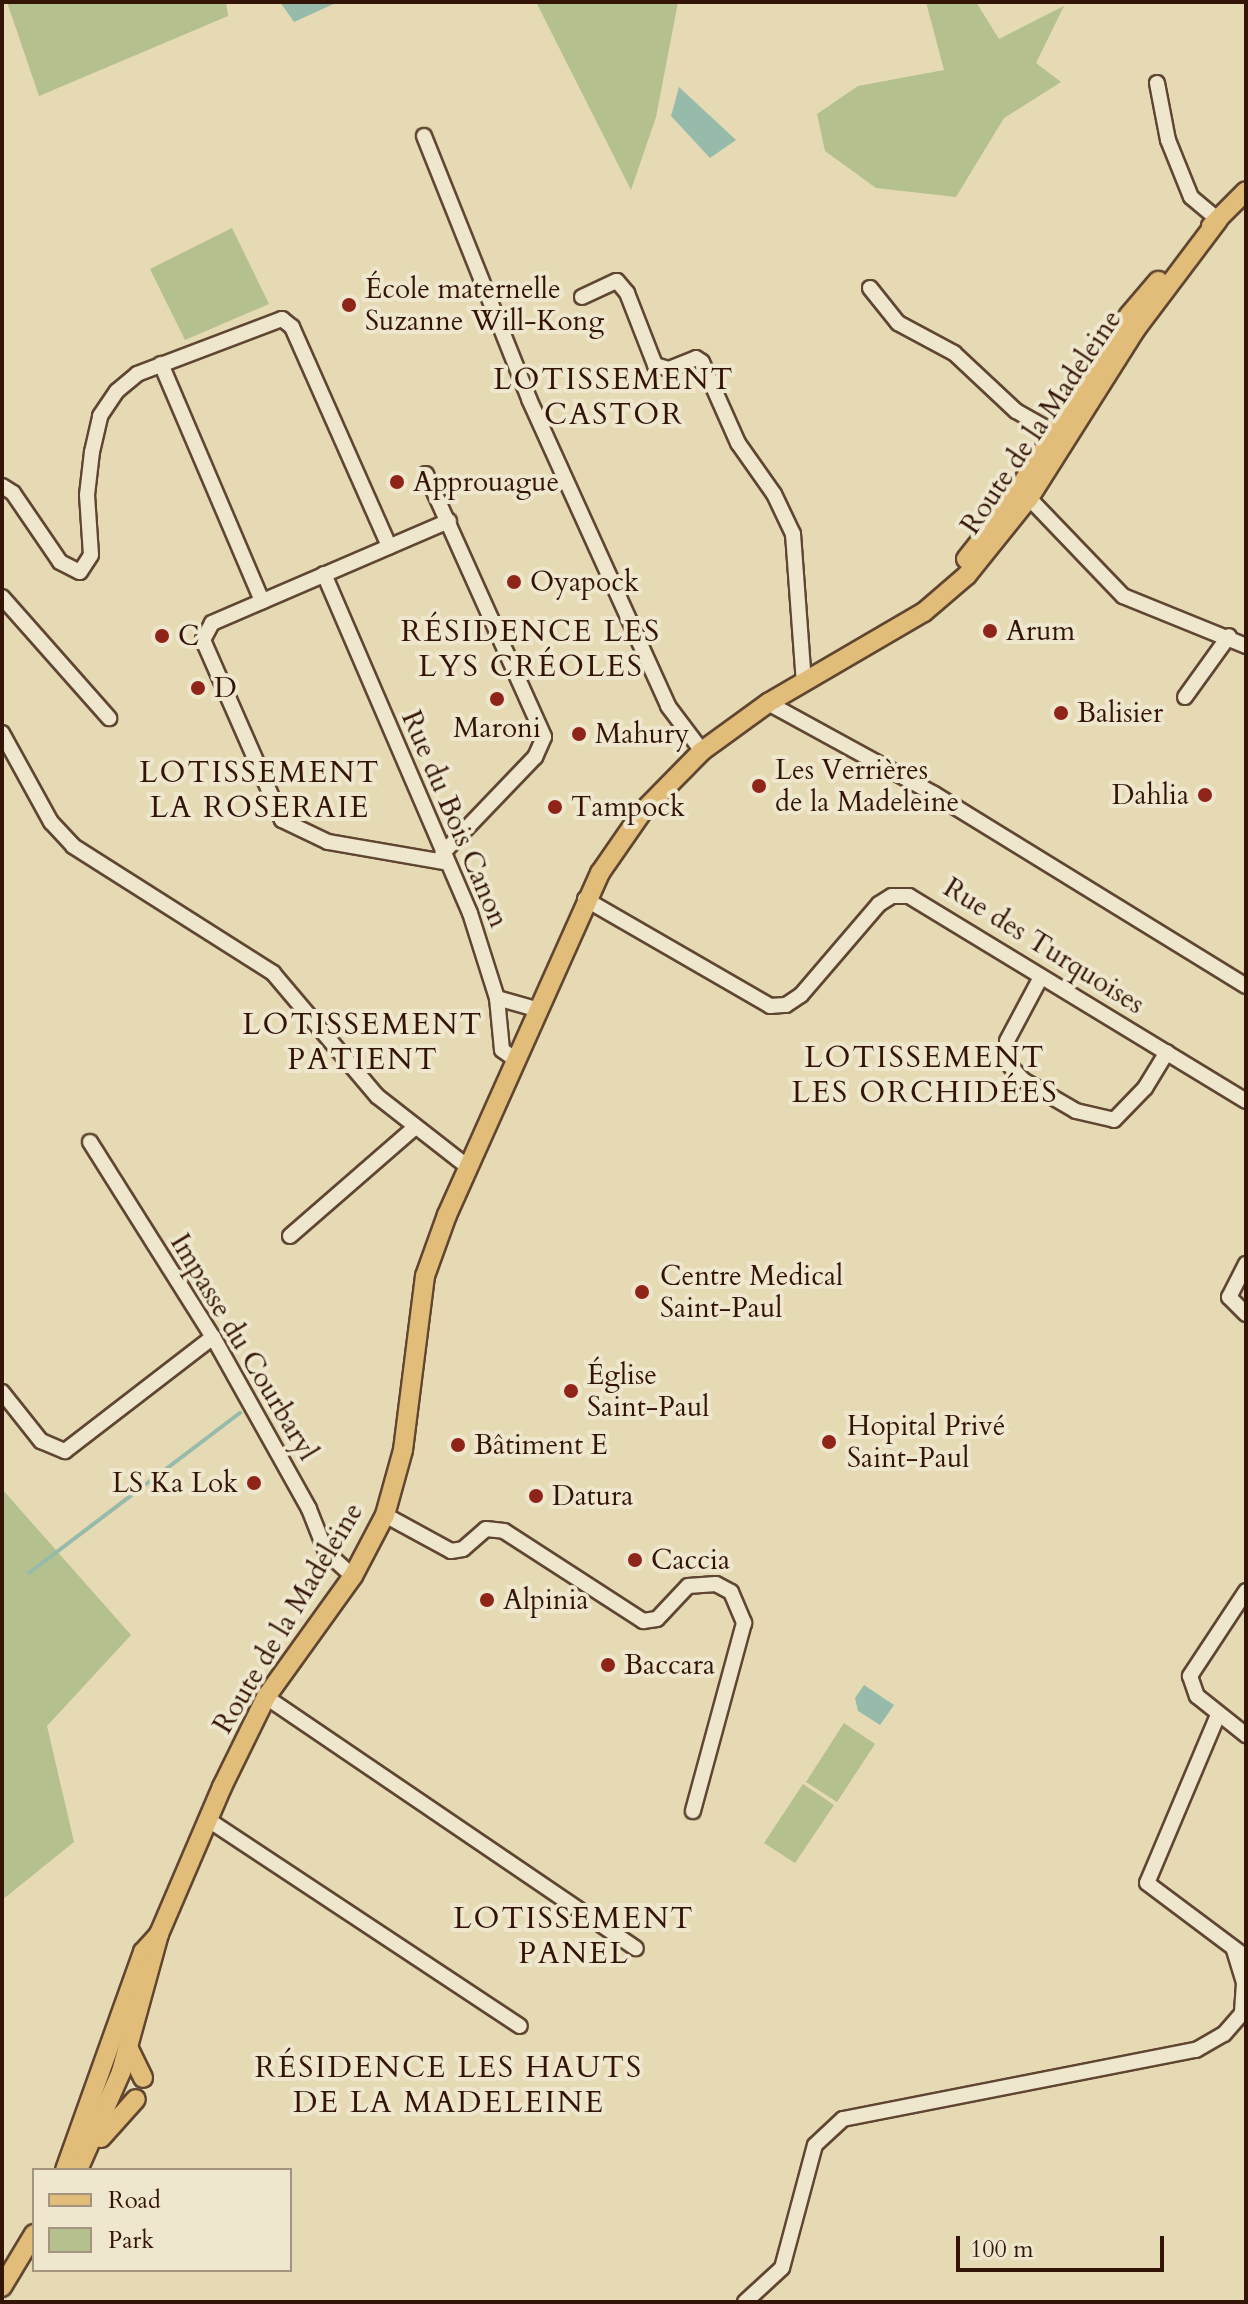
<!DOCTYPE html>
<html>
<head>
<meta charset="utf-8">
<style>
	body { margin:0 }
	#map { position:relative; width:1248px; height:2304px; overflow:hidden; background:#e5dab3; font-family:Cardo,serif }
	div>[style] { position:absolute }
	.green>* { inset:0; background:#b4c08d }
	.water>* { inset:0; background:#96bbab }
	.stream>* { height:4px; margin:-2px; padding:0 2px; transform-origin:2px; border-radius:2px; background:#96bbab }
	.roads { filter:drop-shadow(2px 0 #604632) drop-shadow(-2px 0 #604632) drop-shadow(0 2px #604632) drop-shadow(0 -2px #604632) }
	.minor>* { height:14px; margin:-7px; padding:0 7px; transform-origin:7px; border-radius:7px; background:#eee7ce }
	.major>* { height:18px; margin:-9px; padding:0 9px; transform-origin:9px; border-radius:9px; background:#e2bd7a }
	.dots>* { width:22px; height:22px; translate:-50% -50%; box-sizing:border-box; border:4px solid #eee7ce; border-radius:50% }
	span { translate:-50% -50%; white-space:nowrap; text-align:center; line-height:1.15; -webkit-text-stroke:8px #eee7ce; paint-order:stroke }
	.poi-label { font-size:28px; color:#341407 }
	.left { translate:0 -50%; text-align:left }
	.right { translate:-100% -50%; text-align:right }
	.street-label { font-size:28px; color:#341407 }
	.neighbourhood-label { font-size:30px; color:#341407; letter-spacing:2px }
	.frame { position:absolute; inset:0; border:4px solid #341407; pointer-events:none }
	.legend { position:absolute; left:32px; top:2168px; width:260px; height:104px; box-sizing:border-box; background:#eee7ce; border:2px solid #a4937e; margin:0; padding:10px 14px; list-style:none; font-size:24px; color:#341407 }
	.legend li { display:flex; align-items:center; gap:16px; height:40px }
	.legend b { width:40px; border:2px solid #a4937e }
	.scale { position:absolute; left:956px; top:2236px; width:208px; height:36px; box-sizing:border-box; border:4px solid #341407; border-top:0; padding-left:10px; font-size:24px; line-height:28px; white-space:nowrap; color:#341407; -webkit-text-stroke:6px #eee7ce; paint-order:stroke }
</style>
</head>
<body>
<div id="map">
	<div class="green">
		<div style="clip-path:polygon(7px 2px,226px 2px,228px 16px,39px 96px)"></div>
		<div style="clip-path:polygon(536px 2px,678px 2px,656px 117px,631px 190px)"></div>
		<div style="clip-path:polygon(926px 2px,976px 2px,999px 39px,1064px 6px,1036px 63px,1061px 82px,1004px 118px,956px 197px,876px 188px,825px 151px,817px 114px,858px 86px,944px 70px)"></div>
		<div style="clip-path:polygon(232px 228px,269px 304px,185px 340px,150px 269px)"></div>
		<div style="clip-path:polygon(2px 1489px,131px 1635px,47px 1726px,74px 1842px,2px 1900px)"></div>
		<div style="clip-path:polygon(844px 1723px,875px 1744px,837px 1802px,806px 1782px)"></div>
		<div style="clip-path:polygon(803px 1784px,834px 1805px,795px 1863px,764px 1843px)"></div>
	</div>
	<div class="water">
		<div style="clip-path:polygon(280px 2px,338px 2px,294px 22px)"></div>
		<div style="clip-path:polygon(679px 87px,736px 140px,710px 158px,671px 116px)"></div>
		<div style="clip-path:polygon(864px 1685px,894px 1705px,880px 1725px,858px 1711px,855px 1698px)"></div>
	</div>
	<div class="stream">
		<div style="left:29px;top:1573px;width:265px;rotate:-37.2deg"></div>
	</div>
	<div class="roads">
		<div class="minor">
			<div style="left:1157px;top:83px;width:58px;rotate:79.1deg"></div>
			<div style="left:1168px;top:140px;width:61px;rotate:68deg"></div>
			<div style="left:1191px;top:197px;width:35px;rotate:40deg"></div>
			<div style="left:424px;top:136px;width:283px;rotate:68.2deg"></div>
			<div style="left:529px;top:399px;width:337px;rotate:65.6deg"></div>
			<div style="left:668px;top:706px;width:56px;rotate:52.9deg"></div>
			<div style="left:870px;top:288px;width:45px;rotate:51.3deg"></div>
			<div style="left:898px;top:323px;width:64px;rotate:28.2deg"></div>
			<div style="left:954px;top:353px;width:85px;rotate:43.1deg"></div>
			<div style="left:1016px;top:411px;width:51px;rotate:29.6deg"></div>
			<div style="left:582px;top:297px;width:38px;rotate:-25deg"></div>
			<div style="left:617px;top:281px;width:16px;rotate:50deg"></div>
			<div style="left:627px;top:293px;width:77px;rotate:68.7deg"></div>
			<div style="left:655px;top:365px;width:15px;rotate:16deg"></div>
			<div style="left:669px;top:369px;width:29px;rotate:-22deg"></div>
			<div style="left:696px;top:358px;width:7px;rotate:34deg"></div>
			<div style="left:702px;top:362px;width:89px;rotate:66deg"></div>
			<div style="left:738px;top:443px;width:62px;rotate:54.8deg"></div>
			<div style="left:774px;top:494px;width:44px;rotate:64.6deg"></div>
			<div style="left:793px;top:534px;width:149px;rotate:85.8deg"></div>
			<div style="left:161px;top:364px;width:258px;rotate:66.9deg"></div>
			<div style="left:426px;top:474px;width:288px;rotate:65.8deg"></div>
			<div style="left:544px;top:737px;width:22px;rotate:114deg"></div>
			<div style="left:535px;top:757px;width:134px;rotate:133.8deg"></div>
			<div style="left:2px;top:486px;width:13px;rotate:32deg"></div>
			<div style="left:13px;top:493px;width:83px;rotate:55.7deg"></div>
			<div style="left:60px;top:562px;width:22px;rotate:27deg"></div>
			<div style="left:80px;top:572px;width:20px;rotate:-57deg"></div>
			<div style="left:91px;top:555px;width:60px;rotate:-93.8deg"></div>
			<div style="left:87px;top:495px;width:43px;rotate:-83.4deg"></div>
			<div style="left:92px;top:452px;width:37px;rotate:-77deg"></div>
			<div style="left:100px;top:416px;width:30px;rotate:-56deg"></div>
			<div style="left:117px;top:391px;width:26px;rotate:-40deg"></div>
			<div style="left:137px;top:374px;width:155px;rotate:-20.8deg"></div>
			<div style="left:282px;top:319px;width:13px;rotate:39deg"></div>
			<div style="left:292px;top:327px;width:240px;rotate:66.1deg"></div>
			<div style="left:1029px;top:498px;width:136px;rotate:46.2deg"></div>
			<div style="left:1123px;top:596px;width:133px;rotate:22.1deg"></div>
			<div style="left:324px;top:574px;width:369px;rotate:66.7deg"></div>
			<div style="left:470px;top:913px;width:89px;rotate:72.4deg"></div>
			<div style="left:497px;top:998px;width:52px;rotate:84.5deg"></div>
			<div style="left:502px;top:1050px;width:19px;rotate:35deg"></div>
			<div style="left:2px;top:597px;width:162px;rotate:48.5deg"></div>
			<div style="left:1185px;top:697px;width:75px;rotate:-54.2deg"></div>
			<div style="left:768px;top:703px;width:189px;rotate:28.7deg"></div>
			<div style="left:934px;top:794px;width:366px;rotate:31.6deg"></div>
			<div style="left:2px;top:733px;width:102px;rotate:61.2deg"></div>
			<div style="left:51px;top:822px;width:33px;rotate:47deg"></div>
			<div style="left:73px;top:846px;width:237px;rotate:32.4deg"></div>
			<div style="left:273px;top:973px;width:161px;rotate:49.8deg"></div>
			<div style="left:377px;top:1096px;width:117px;rotate:38deg"></div>
			<div style="left:444px;top:862px;width:118px;rotate:-170.2deg"></div>
			<div style="left:328px;top:842px;width:51px;rotate:-154.4deg"></div>
			<div style="left:282px;top:820px;width:197px;rotate:-113.7deg"></div>
			<div style="left:203px;top:640px;width:19px;rotate:-62deg"></div>
			<div style="left:212px;top:623px;width:258px;rotate:-23.3deg"></div>
			<div style="left:585px;top:899px;width:214px;rotate:30deg"></div>
			<div style="left:770px;top:1006px;width:16px;rotate:-4deg"></div>
			<div style="left:786px;top:1005px;width:18px;rotate:-34deg"></div>
			<div style="left:801px;top:995px;width:120px;rotate:-49.4deg"></div>
			<div style="left:879px;top:904px;width:15px;rotate:-32deg"></div>
			<div style="left:892px;top:896px;width:17px"></div>
			<div style="left:909px;top:896px;width:394px;rotate:31.3deg"></div>
			<div style="left:1041px;top:977px;width:72px;rotate:118deg"></div>
			<div style="left:1007px;top:1041px;width:26px;rotate:81deg"></div>
			<div style="left:1011px;top:1067px;width:18px;rotate:47deg"></div>
			<div style="left:1023px;top:1080px;width:61px;rotate:30.3deg"></div>
			<div style="left:1076px;top:1111px;width:39px;rotate:13deg"></div>
			<div style="left:1114px;top:1120px;width:45px;rotate:-45.9deg"></div>
			<div style="left:1145px;top:1088px;width:42px;rotate:-58.6deg"></div>
			<div style="left:497px;top:998px;width:44px;rotate:15.9deg"></div>
			<div style="left:90px;top:1142px;width:231px;rotate:57.8deg"></div>
			<div style="left:213px;top:1337px;width:197px;rotate:60.8deg"></div>
			<div style="left:309px;top:1509px;width:46px;rotate:68.4deg"></div>
			<div style="left:326px;top:1552px;width:36px;rotate:42deg"></div>
			<div style="left:290px;top:1236px;width:163px;rotate:-41deg"></div>
			<div style="left:1246px;top:1264px;width:37px;rotate:117deg"></div>
			<div style="left:1229px;top:1297px;width:24px;rotate:45deg"></div>
			<div style="left:2px;top:1392px;width:63px;rotate:51.5deg"></div>
			<div style="left:41px;top:1441px;width:26px;rotate:23deg"></div>
			<div style="left:65px;top:1451px;width:187px;rotate:-37.6deg"></div>
			<div style="left:385px;top:1515px;width:75px;rotate:28.6deg"></div>
			<div style="left:451px;top:1551px;width:12px;rotate:-9deg"></div>
			<div style="left:463px;top:1549px;width:30px;rotate:-41deg"></div>
			<div style="left:486px;top:1529px;width:18px;rotate:6deg"></div>
			<div style="left:504px;top:1531px;width:166px;rotate:32.9deg"></div>
			<div style="left:643px;top:1621px;width:14px;rotate:-8deg"></div>
			<div style="left:657px;top:1619px;width:45px;rotate:-46.8deg"></div>
			<div style="left:688px;top:1586px;width:28px;rotate:-4deg"></div>
			<div style="left:716px;top:1584px;width:17px;rotate:28deg"></div>
			<div style="left:731px;top:1592px;width:34px;rotate:67deg"></div>
			<div style="left:744px;top:1623px;width:195px;rotate:105.2deg"></div>
			<div style="left:1246px;top:1591px;width:102px;rotate:123.4deg"></div>
			<div style="left:1190px;top:1676px;width:21px;rotate:71deg"></div>
			<div style="left:1197px;top:1696px;width:63px;rotate:38.5deg"></div>
			<div style="left:266px;top:1697px;width:447px;rotate:34.2deg"></div>
			<div style="left:1218px;top:1715px;width:182px;rotate:112.9deg"></div>
			<div style="left:1147px;top:1883px;width:124px;rotate:36.8deg"></div>
			<div style="left:207px;top:1819px;width:375px;rotate:33.5deg"></div>
			<div style="left:1234px;top:1950px;width:34px;rotate:73deg"></div>
			<div style="left:1244px;top:1983px;width:28px;rotate:94deg"></div>
			<div style="left:745px;top:2302px;width:50px;rotate:-42.6deg"></div>
			<div style="left:782px;top:2268px;width:127px;rotate:-75deg"></div>
			<div style="left:815px;top:2145px;width:38px;rotate:-43deg"></div>
			<div style="left:843px;top:2119px;width:360px;rotate:-11.1deg"></div>
			<div style="left:1196px;top:2050px;width:32px;rotate:-30deg"></div>
			<div style="left:1224px;top:2034px;width:33px;rotate:-49deg"></div>
		</div>
		<div class="major">
			<div style="left:1211px;top:226px;width:49px;rotate:-45deg"></div>
			<div style="left:966px;top:559px;width:63px;rotate:-51.5deg"></div>
			<div style="left:1005px;top:510px;width:231px;rotate:-57.5deg"></div>
			<div style="left:1129px;top:315px;width:45px;rotate:-49.5deg"></div>
			<div style="left:129px;top:2049px;width:32px;rotate:64deg"></div>
			<div style="left:101px;top:2138px;width:52px;rotate:-48.1deg"></div>
			<div style="left:65px;top:2170px;width:232px;rotate:-70.3deg"></div>
			<div style="left:143px;top:1952px;width:24px;rotate:-48deg"></div>
			<div style="left:78px;top:2170px;width:107px;rotate:-66.3deg"></div>
			<div style="left:121px;top:2072px;width:143px;rotate:-74.6deg"></div>
			<div style="left:159px;top:1934px;width:160px;rotate:-66.8deg"></div>
			<div style="left:222px;top:1787px;width:100px;rotate:-63.9deg"></div>
			<div style="left:266px;top:1697px;width:149px;rotate:-54.3deg"></div>
			<div style="left:353px;top:1576px;width:69px;rotate:-62.3deg"></div>
			<div style="left:385px;top:1515px;width:67px;rotate:-74.5deg"></div>
			<div style="left:403px;top:1450px;width:175px;rotate:-82.8deg"></div>
			<div style="left:425px;top:1276px;width:65px;rotate:-70.2deg"></div>
			<div style="left:447px;top:1215px;width:375px;rotate:-65.9deg"></div>
			<div style="left:600px;top:873px;width:75px;rotate:-55.3deg"></div>
			<div style="left:643px;top:811px;width:84px;rotate:-45.5deg"></div>
			<div style="left:702px;top:751px;width:82px;rotate:-36deg"></div>
			<div style="left:768px;top:703px;width:181px;rotate:-30.3deg"></div>
			<div style="left:924px;top:612px;width:57px;rotate:-40.7deg"></div>
			<div style="left:967px;top:575px;width:99px;rotate:-51.2deg"></div>
			<div style="left:1029px;top:498px;width:200px;rotate:-57.7deg"></div>
			<div style="left:1136px;top:329px;width:136px;rotate:-53deg"></div>
			<div style="left:2px;top:2287px;width:62px;rotate:-58.9deg"></div>
		</div>
	</div>
	<div class="dots">
		<div style="left:349px;top:305px;background:#8f2418"></div>
		<div style="left:397px;top:482px;background:#8f2418"></div>
		<div style="left:514px;top:582px;background:#8f2418"></div>
		<div style="left:990px;top:631px;background:#8f2418"></div>
		<div style="left:162px;top:636px;background:#8f2418"></div>
		<div style="left:198px;top:688px;background:#8f2418"></div>
		<div style="left:497px;top:699px;background:#8f2418"></div>
		<div style="left:1061px;top:713px;background:#8f2418"></div>
		<div style="left:579px;top:734px;background:#8f2418"></div>
		<div style="left:759px;top:786px;background:#8f2418"></div>
		<div style="left:1205px;top:795px;background:#8f2418"></div>
		<div style="left:555px;top:807px;background:#8f2418"></div>
		<div style="left:642px;top:1292px;background:#8f2418"></div>
		<div style="left:571px;top:1391px;background:#8f2418"></div>
		<div style="left:829px;top:1442px;background:#8f2418"></div>
		<div style="left:458px;top:1445px;background:#8f2418"></div>
		<div style="left:254px;top:1483px;background:#8f2418"></div>
		<div style="left:536px;top:1496px;background:#8f2418"></div>
		<div style="left:635px;top:1560px;background:#8f2418"></div>
		<div style="left:487px;top:1600px;background:#8f2418"></div>
		<div style="left:608px;top:1665px;background:#8f2418"></div>
	</div>
	<div class="poi-label">
		<span class="left" style="left:365px;top:305px">École maternelle<br>Suzanne Will-Kong</span>
		<span class="left" style="left:413px;top:482px">Approuague</span>
		<span class="left" style="left:530px;top:582px">Oyapock</span>
		<span class="left" style="left:1006px;top:631px">Arum</span>
		<span class="left" style="left:178px;top:636px">C</span>
		<span class="left" style="left:214px;top:688px">D</span>
		<span class="left" style="left:1077px;top:713px">Balisier</span>
		<span style="left:497px;top:728px">Maroni</span>
		<span class="left" style="left:595px;top:734px">Mahury</span>
		<span class="left" style="left:775px;top:786px">Les Verrières<br>de la Madeleine</span>
		<span class="right" style="left:1189px;top:795px">Dahlia</span>
		<span class="left" style="left:571px;top:807px">Tampock</span>
		<span class="left" style="left:660px;top:1292px">Centre Medical<br>Saint-Paul</span>
		<span class="left" style="left:587px;top:1391px">Église<br>Saint-Paul</span>
		<span class="left" style="left:847px;top:1442px">Hopital Privé<br>Saint-Paul</span>
		<span class="left" style="left:474px;top:1445px">Bâtiment E</span>
		<span class="right" style="left:238px;top:1483px">LS Ka Lok</span>
		<span class="left" style="left:552px;top:1496px">Datura</span>
		<span class="left" style="left:651px;top:1560px">Caccia</span>
		<span class="left" style="left:503px;top:1600px">Alpinia</span>
		<span class="left" style="left:624px;top:1665px">Baccara</span>
	</div>
	<div class="street-label">
		<span style="left:1041px;top:422px;rotate:-56deg">Route de la Madeleine</span>
		<span style="left:455px;top:819px;rotate:67deg">Rue du Bois Canon</span>
		<span style="left:1044px;top:946px;rotate:32deg">Rue des Turquoises</span>
		<span style="left:244px;top:1347px;rotate:59deg">Impasse du Courbaryl</span>
		<span style="left:288px;top:1618px;rotate:-59deg">Route de la Madeleine</span>
	</div>
	<div class="neighbourhood-label">
		<span style="left:614px;top:397px">LOTISSEMENT<br>CASTOR</span>
		<span style="left:531px;top:649px">RÉSIDENCE LES<br>LYS CRÉOLES</span>
		<span style="left:260px;top:790px">LOTISSEMENT<br>LA ROSERAIE</span>
		<span style="left:363px;top:1042px">LOTISSEMENT<br>PATIENT</span>
		<span style="left:925px;top:1075px">LOTISSEMENT<br>LES ORCHIDÉES</span>
		<span style="left:574px;top:1936px">LOTISSEMENT<br>PANEL</span>
		<span style="left:449px;top:2085px">RÉSIDENCE LES HAUTS<br>DE LA MADELEINE</span>
	</div>
	<div class="frame"></div>
	<ul class="legend">
	<li><b style="height:10px;background:#e2bd7a"></b>Road</li>
	<li><b style="height:22px;background:#b4c08d"></b>Park</li>
	</ul>
	<div class="scale">100 m</div>
</div>
</body>
</html>
